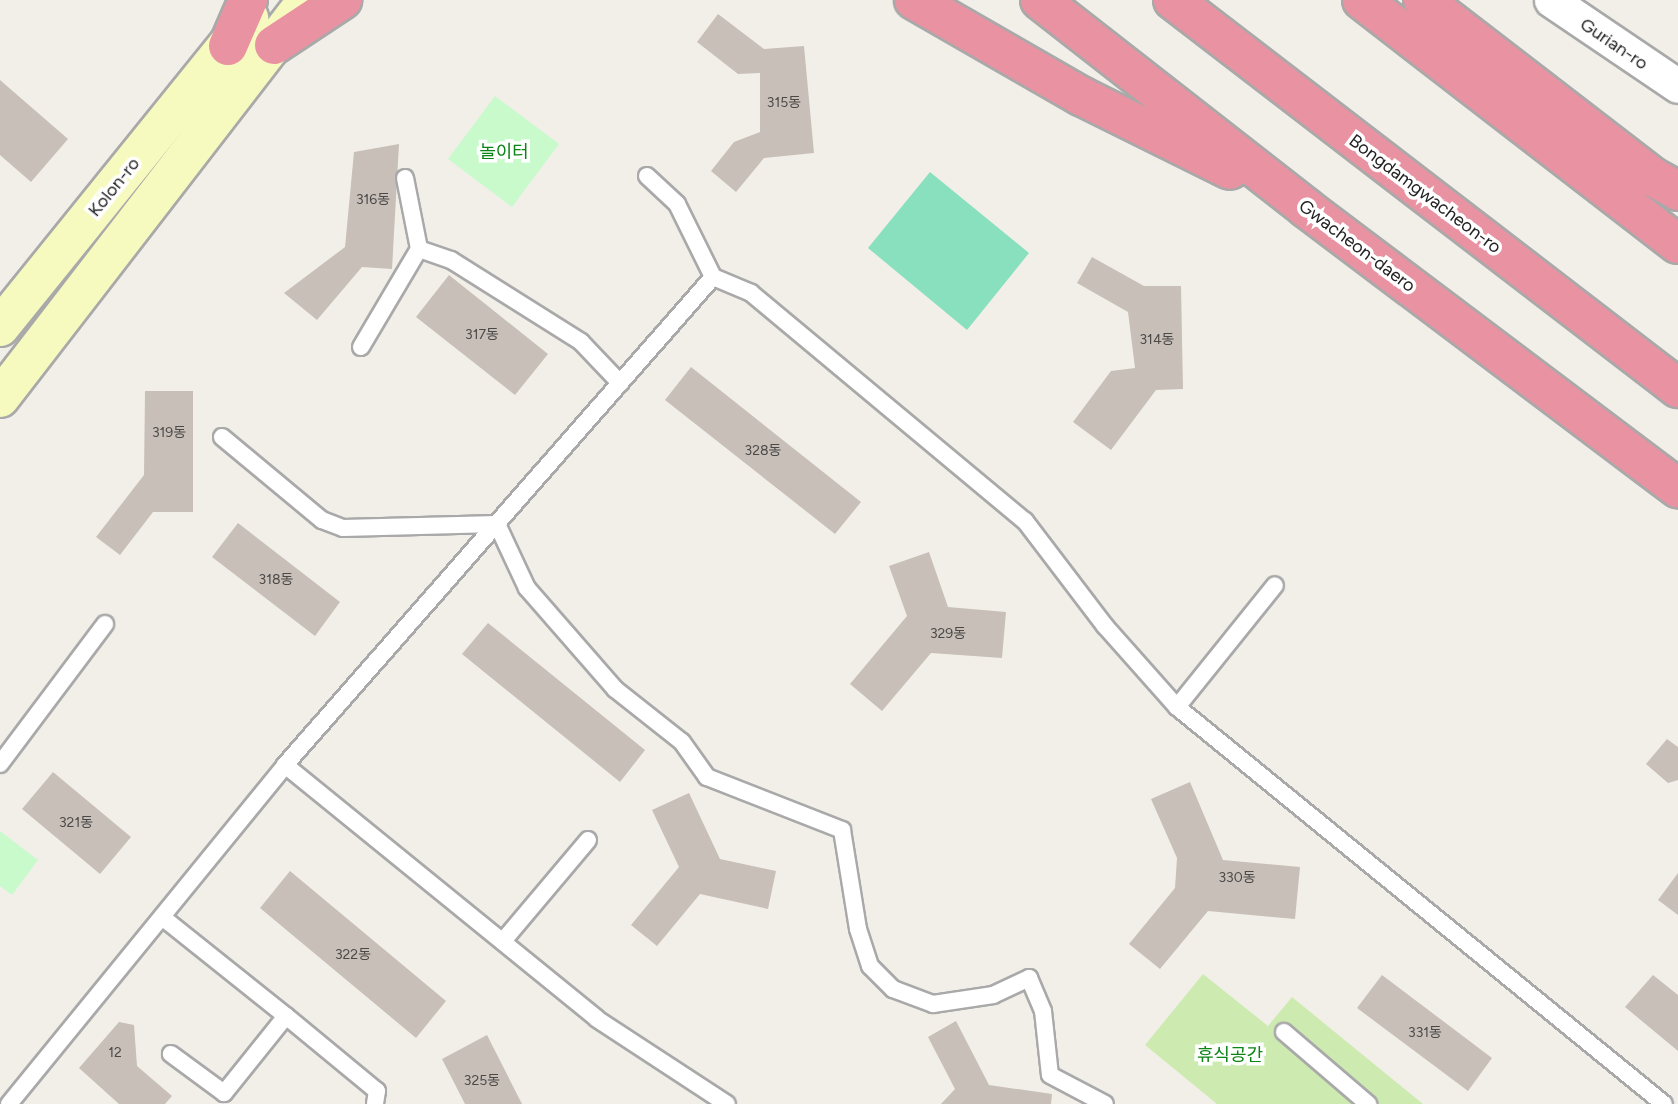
<!DOCTYPE html>
<html>
<head>
<meta charset="utf-8">
<style>
	body { margin:0 }
	#map { position:relative; width:1678px; height:1104px; overflow:hidden; background:#f2efe9; font-family:Figtree,"Noto Sans KR",sans-serif }
	div>[style] { position:absolute }
	.grass>* { inset:0; background:#cdebb0 }
	.park>* { inset:0; background:#c8facc }
	.pitch>* { inset:0; background:#88e0be }
	.building>* { inset:0; background:#c7bfb8 }
	.roads { filter:drop-shadow(2px 0 #a9a9a9) drop-shadow(-2px 0 #a9a9a9) drop-shadow(0 2px #a9a9a9) drop-shadow(0 -2px #a9a9a9) }
	.lane>* { height:16px; margin:-8px; padding:0 8px; transform-origin:8px; border-radius:8px; background:#fff }
	.street>* { height:33px; margin:-16.5px; padding:0 16.5px; transform-origin:16.5px; border-radius:16.5px; background:#fff }
	.secondary>* { height:38px; margin:-19px; padding:0 19px; transform-origin:19px; border-radius:19px; background:#f7fabf }
	.highway>* { height:38px; margin:-19px; padding:0 19px; transform-origin:19px; border-radius:19px; background:#e892a2 }
	span { translate:-50% -50%; white-space:nowrap; text-align:center; line-height:1.15; -webkit-text-stroke:7px #fff; paint-order:stroke }
	.number-label { font-size:14px; color:#4b4948 }
	.number-label span { -webkit-text-stroke-width:0 }
	.street-label { font-size:18px; color:#222 }
	.park-label { font-size:18px; color:#0c8416 }
</style>
</head>
<body>
<div id="map">
	<div class="grass">
		<div style="clip-path:polygon(1203px 974px,1268px 1026px,1292px 997px,1423px 1104px,1217px 1104px,1145px 1045px)"></div>
	</div>
	<div class="park">
		<div style="clip-path:polygon(495px 96px,559px 144px,512px 207px,448px 159px)"></div>
		<div style="clip-path:polygon(0 831px,38px 860px,12px 895px,0 886px)"></div>
	</div>
	<div class="pitch">
		<div style="clip-path:polygon(930px 172px,1029px 253px,967px 330px,868px 248px)"></div>
	</div>
	<div class="building">
		<div style="clip-path:polygon(718px 14px,764px 49px,804px 46px,814px 153px,764px 158px,736px 192px,711px 171px,734px 142px,760px 132px,760px 73px,738px 74px,697px 42px)"></div>
		<div style="clip-path:polygon(0 80px,68px 139px,31px 182px,0 155px)"></div>
		<div style="clip-path:polygon(399px 144px,392px 269px,362px 267px,317px 320px,284px 293px,345px 247px,354px 152px)"></div>
		<div style="clip-path:polygon(1092px 257px,1144px 286px,1181px 286px,1183px 389px,1156px 390px,1111px 450px,1073px 422px,1111px 371px,1135px 368px,1128px 312px,1077px 283px)"></div>
		<div style="clip-path:polygon(449px 275px,548px 354px,515px 395px,416px 317px)"></div>
		<div style="clip-path:polygon(691px 367px,861px 502px,835px 534px,665px 400px)"></div>
		<div style="clip-path:polygon(145px 391px,193px 391px,193px 512px,153px 512px,120px 555px,96px 537px,144px 475px)"></div>
		<div style="clip-path:polygon(238px 523px,340px 602px,315px 636px,212px 557px)"></div>
		<div style="clip-path:polygon(929px 552px,948px 607px,1006px 612px,1002px 658px,931px 653px,882px 711px,850px 684px,907px 616px,889px 566px)"></div>
		<div style="clip-path:polygon(488px 623px,645px 750px,620px 782px,462px 654px)"></div>
		<div style="clip-path:polygon(1667px 739px,1678px 747px,1678px 780px,1668px 783px,1646px 764px)"></div>
		<div style="clip-path:polygon(53px 772px,131px 837px,100px 874px,22px 809px)"></div>
		<div style="clip-path:polygon(1190px 782px,1223px 860px,1300px 867px,1295px 919px,1208px 911px,1160px 969px,1129px 944px,1175px 888px,1177px 858px,1151px 799px)"></div>
		<div style="clip-path:polygon(689px 793px,720px 859px,776px 871px,768px 909px,700px 894px,657px 946px,631px 925px,679px 867px,652px 810px)"></div>
		<div style="clip-path:polygon(290px 871px,446px 1001px,416px 1038px,260px 908px)"></div>
		<div style="clip-path:polygon(1678px 873px,1678px 915px,1658px 900px)"></div>
		<div style="clip-path:polygon(1382px 975px,1492px 1058px,1468px 1091px,1357px 1008px)"></div>
		<div style="clip-path:polygon(1653px 975px,1678px 995px,1678px 1051px,1625px 1007px)"></div>
		<div style="clip-path:polygon(956px 1021px,989px 1085px,1052px 1094px,1051px 1104px,941px 1104px,955px 1089px,928px 1037px)"></div>
		<div style="clip-path:polygon(119px 1022px,134px 1025px,137px 1066px,172px 1096px,165px 1104px,119px 1104px,79px 1068px)"></div>
		<div style="clip-path:polygon(487px 1035px,522px 1104px,465px 1104px,442px 1059px)"></div>
	</div>
	<div class="roads">
		<div class="lane">
			<div style="left:647px;top:176px;width:41px;rotate:43deg"></div>
			<div style="left:677px;top:204px;width:81px;rotate:63.7deg"></div>
			<div style="left:405px;top:178px;width:72px;rotate:78.8deg"></div>
			<div style="left:419px;top:249px;width:34px;rotate:19deg"></div>
			<div style="left:451px;top:260px;width:154px;rotate:32.2deg"></div>
			<div style="left:581px;top:342px;width:57px;rotate:46.4deg"></div>
			<div style="left:361px;top:347px;width:114px;rotate:-59.4deg"></div>
			<div style="left:222px;top:437px;width:130px;rotate:39.7deg"></div>
			<div style="left:322px;top:520px;width:22px;rotate:21deg"></div>
			<div style="left:343px;top:528px;width:154px;rotate:-1.5deg"></div>
			<div style="left:497px;top:524px;width:71px;rotate:64.9deg"></div>
			<div style="left:527px;top:588px;width:134px;rotate:48.9deg"></div>
			<div style="left:615px;top:689px;width:85px;rotate:38.3deg"></div>
			<div style="left:682px;top:742px;width:43px;rotate:54.5deg"></div>
			<div style="left:707px;top:777px;width:145px;rotate:21.4deg"></div>
			<div style="left:842px;top:830px;width:100px;rotate:80.8deg"></div>
			<div style="left:858px;top:929px;width:39px;rotate:72deg"></div>
			<div style="left:870px;top:966px;width:33px;rotate:45deg"></div>
			<div style="left:893px;top:989px;width:43px;rotate:20.6deg"></div>
			<div style="left:933px;top:1004px;width:61px;rotate:-8.5deg"></div>
			<div style="left:993px;top:995px;width:40px;rotate:-25deg"></div>
			<div style="left:1029px;top:978px;width:36px;rotate:67deg"></div>
			<div style="left:1043px;top:1011px;width:64px;rotate:83.8deg"></div>
			<div style="left:1050px;top:1075px;width:62px;rotate:27.8deg"></div>
			<div style="left:1177px;top:707px;width:156px;rotate:-51.2deg"></div>
			<div style="left:0;top:764px;width:175px;rotate:-53.1deg"></div>
			<div style="left:285px;top:765px;width:402px;rotate:39.1deg"></div>
			<div style="left:597px;top:1019px;width:155px;rotate:33.2deg"></div>
			<div style="left:162px;top:917px;width:159px;rotate:38.6deg"></div>
			<div style="left:286px;top:1016px;width:99px;rotate:128.8deg"></div>
			<div style="left:224px;top:1093px;width:66px;rotate:-143.7deg"></div>
			<div style="left:503px;top:941px;width:132px;rotate:-49.9deg"></div>
			<div style="left:286px;top:1016px;width:118px;rotate:39.5deg"></div>
			<div style="left:377px;top:1091px;width:13px;rotate:99deg"></div>
			<div style="left:1284px;top:1032px;width:111px;rotate:40.6deg"></div>
			<div style="left:9px;top:1104px;width:437px;rotate:-50.8deg"></div>
			<div style="left:285px;top:765px;width:649px;rotate:-48.75deg"></div>
			<div style="left:713px;top:277px;width:41px;rotate:22.8deg"></div>
			<div style="left:751px;top:293px;width:356px;rotate:39.8deg"></div>
			<div style="left:1025px;top:521px;width:132px;rotate:52.7deg"></div>
			<div style="left:1105px;top:626px;width:108px;rotate:48.4deg"></div>
			<div style="left:1177px;top:707px;width:628px;rotate:39.19deg"></div>
		</div>
		<div class="street">
			<div style="left:1551px;top:0;width:153px;rotate:34.1deg"></div>
		</div>
		<div class="secondary">
			<div style="left:0;top:327px;width:397px;rotate:-51.1deg"></div>
			<div style="left:0;top:398px;width:503px;rotate:-52.35deg"></div>
		</div>
		<div class="highway">
			<div style="left:914px;top:0;width:193px;rotate:29.9deg"></div>
			<div style="left:1081px;top:96px;width:166px;rotate:26.4deg"></div>
			<div style="left:1040px;top:0;width:338px;rotate:38deg"></div>
			<div style="left:1306px;top:208px;width:466px;rotate:37deg"></div>
			<div style="left:1173px;top:0;width:637px;rotate:37.54deg"></div>
			<div style="left:1362px;top:0;width:399px;rotate:37.7deg"></div>
			<div style="left:1423px;top:0;width:290px;rotate:37.6deg"></div>
			<div style="left:1653px;top:177px;width:29px;rotate:29deg"></div>
			<div style="left:274px;top:45px;width:82px;rotate:-33.5deg"></div>
			<div style="left:228px;top:46px;width:50px;rotate:-66.5deg"></div>
		</div>
	</div>
	<div class="number-label">
		<span style="left:784px;top:103px">315동</span>
		<span style="left:373px;top:200px">316동</span>
		<span style="left:482px;top:335px">317동</span>
		<span style="left:1157px;top:340px">314동</span>
		<span style="left:169px;top:433px">319동</span>
		<span style="left:763px;top:451px">328동</span>
		<span style="left:276px;top:580px">318동</span>
		<span style="left:948px;top:634px">329동</span>
		<span style="left:76px;top:823px">321동</span>
		<span style="left:1237px;top:878px">330동</span>
		<span style="left:353px;top:955px">322동</span>
		<span style="left:1425px;top:1033px">331동</span>
		<span style="left:115px;top:1053px">12</span>
		<span style="left:482px;top:1081px">325동</span>
	</div>
	<div class="street-label">
		<span style="left:1614px;top:44px;rotate:34deg">Gurian-ro</span>
		<span style="left:114px;top:187px;rotate:-51deg">Kolon-ro</span>
		<span style="left:1425px;top:194px;rotate:37deg">Bongdamgwacheon-ro</span>
		<span style="left:1357px;top:246px;rotate:37deg">Gwacheon-daero</span>
	</div>
	<div class="park-label">
		<span style="left:504px;top:152px">놀이터</span>
		<span style="left:1230px;top:1055px">휴식공간</span>
	</div>
</div>
</body>
</html>
